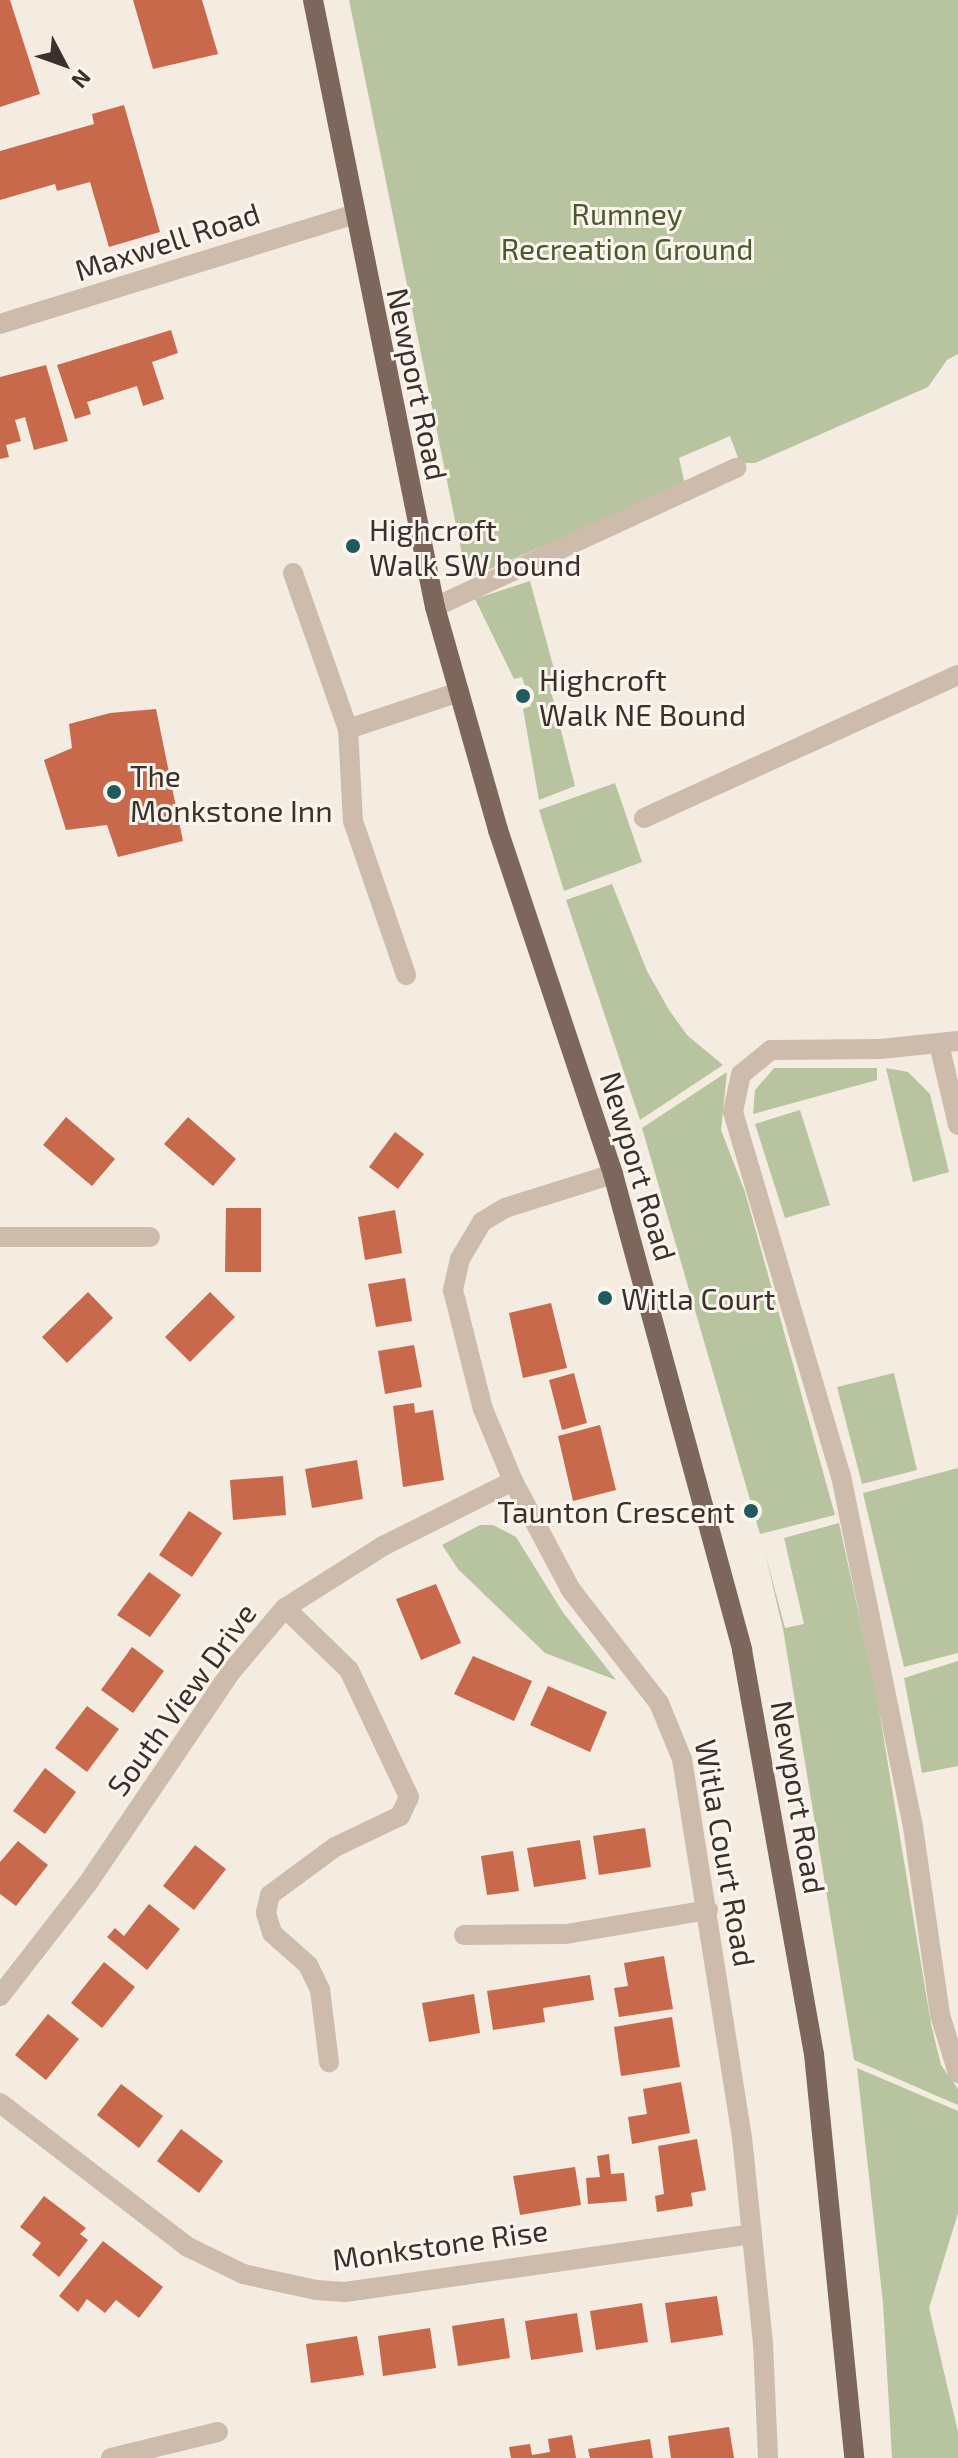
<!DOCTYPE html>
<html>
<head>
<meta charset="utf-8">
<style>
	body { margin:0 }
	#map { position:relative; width:958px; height:2458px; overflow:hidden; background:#f4ebe1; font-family:"Exo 2",sans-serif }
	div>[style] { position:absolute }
	.green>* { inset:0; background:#b8c4a0 }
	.building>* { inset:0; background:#c8694b }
	.minor>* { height:20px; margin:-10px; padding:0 10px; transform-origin:10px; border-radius:10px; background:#cdbbac }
	.major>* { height:20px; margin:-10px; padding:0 10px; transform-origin:10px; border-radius:10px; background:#7d675c }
	.dots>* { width:22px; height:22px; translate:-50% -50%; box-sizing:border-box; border:4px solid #fbf5ee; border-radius:50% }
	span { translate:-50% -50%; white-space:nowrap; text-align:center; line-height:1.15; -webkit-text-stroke:6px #fbf5ee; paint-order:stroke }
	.park-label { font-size:30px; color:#4a5a2e }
	.street-label { font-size:30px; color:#3b302b }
	.poi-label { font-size:30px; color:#3b302b }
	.left { translate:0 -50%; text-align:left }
	.right { translate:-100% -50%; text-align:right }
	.north { position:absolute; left:24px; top:24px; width:80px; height:80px; -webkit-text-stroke:6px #fbf5ee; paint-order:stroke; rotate:131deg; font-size:22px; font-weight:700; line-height:32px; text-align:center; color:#3b302b }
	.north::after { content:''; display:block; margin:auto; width:28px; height:36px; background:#3b302b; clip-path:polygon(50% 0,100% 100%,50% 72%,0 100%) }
</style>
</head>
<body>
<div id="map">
	<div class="green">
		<div style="clip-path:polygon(349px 0,958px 0,958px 354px,947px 360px,928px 387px,755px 463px,740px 463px,730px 436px,679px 458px,685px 485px,467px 579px)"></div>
		<div style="clip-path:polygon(530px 581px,557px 680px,549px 683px,575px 786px,539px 800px,523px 709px,531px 706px,522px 677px,514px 679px,475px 599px)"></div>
		<div style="clip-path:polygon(615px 783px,642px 862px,564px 891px,539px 810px)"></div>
		<div style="clip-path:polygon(612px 884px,647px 971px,669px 1010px,687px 1035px,723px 1065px,640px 1120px,566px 900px)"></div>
		<div style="clip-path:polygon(774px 1068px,877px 1068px,877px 1080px,753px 1114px,755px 1090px)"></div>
		<div style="clip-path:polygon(886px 1068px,908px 1072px,930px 1094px,949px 1172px,913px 1182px)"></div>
		<div style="clip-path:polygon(727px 1072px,721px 1130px,745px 1192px,835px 1515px,760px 1534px,642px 1128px)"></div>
		<div style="clip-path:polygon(800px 1110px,830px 1205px,785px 1218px,755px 1124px)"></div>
		<div style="clip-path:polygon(894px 1373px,917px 1470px,862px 1484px,837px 1387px)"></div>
		<div style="clip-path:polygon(958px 1468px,958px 1653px,904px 1667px,863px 1493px)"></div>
		<div style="clip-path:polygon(839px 1523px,876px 1692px,931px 2024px,941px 2065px,958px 2089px,958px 2105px,854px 2060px,783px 1629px,765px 1553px,785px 1628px,804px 1624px,784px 1538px)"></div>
		<div style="clip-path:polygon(480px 1525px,493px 1525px,516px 1537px,562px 1611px,616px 1680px,545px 1653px,458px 1569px,442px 1545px)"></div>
		<div style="clip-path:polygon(958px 1661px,958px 1766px,922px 1773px,904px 1678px)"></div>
		<div style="clip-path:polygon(857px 2068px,958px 2111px,958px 2213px,929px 2308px,958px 2432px,958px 2458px,892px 2458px,883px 2303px)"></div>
	</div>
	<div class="building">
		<div style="clip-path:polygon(0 0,10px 0,40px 94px,0 107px)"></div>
		<div style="clip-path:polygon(133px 0,202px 0,218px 54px,153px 69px)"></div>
		<div style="clip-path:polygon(124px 105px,160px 232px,109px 247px,90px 182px,57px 191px,55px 184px,0 200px,0 151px,94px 124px,92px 114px)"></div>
		<div style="clip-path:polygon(171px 330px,178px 353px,152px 362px,164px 399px,143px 406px,137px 386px,87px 402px,91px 414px,75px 419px,57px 365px)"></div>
		<div style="clip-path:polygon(46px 365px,68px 441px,34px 450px,25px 417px,15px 420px,21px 441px,6px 445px,9px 457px,0 459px,0 377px)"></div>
		<div style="clip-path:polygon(156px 709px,183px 841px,118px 857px,107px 825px,66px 830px,44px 760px,72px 748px,69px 724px,110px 713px)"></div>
		<div style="clip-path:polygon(66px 1117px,115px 1159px,92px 1186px,43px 1145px)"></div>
		<div style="clip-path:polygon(188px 1117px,236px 1159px,213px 1186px,164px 1144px)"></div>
		<div style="clip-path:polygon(395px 1132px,424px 1154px,398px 1189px,369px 1167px)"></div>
		<div style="clip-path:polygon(226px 1208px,261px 1208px,261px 1272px,225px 1272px)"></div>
		<div style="clip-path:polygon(395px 1210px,402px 1253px,365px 1260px,358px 1217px)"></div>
		<div style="clip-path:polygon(405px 1278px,412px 1321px,376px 1327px,368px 1284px)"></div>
		<div style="clip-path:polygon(88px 1292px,113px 1318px,67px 1363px,42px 1337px)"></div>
		<div style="clip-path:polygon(210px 1292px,235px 1317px,190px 1362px,165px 1337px)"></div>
		<div style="clip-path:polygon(551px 1303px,567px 1368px,523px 1378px,509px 1313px)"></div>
		<div style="clip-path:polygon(414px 1345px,422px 1387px,385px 1394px,378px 1351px)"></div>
		<div style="clip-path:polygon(574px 1373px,587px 1423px,562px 1430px,549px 1380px)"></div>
		<div style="clip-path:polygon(414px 1403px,415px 1413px,433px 1410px,444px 1480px,403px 1487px,393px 1406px)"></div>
		<div style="clip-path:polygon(600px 1425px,616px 1490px,573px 1501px,558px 1436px)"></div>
		<div style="clip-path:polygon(357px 1460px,363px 1499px,312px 1508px,305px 1469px)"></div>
		<div style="clip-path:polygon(283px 1476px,286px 1515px,233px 1520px,230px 1480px)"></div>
		<div style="clip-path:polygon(189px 1511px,222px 1533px,192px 1577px,159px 1555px)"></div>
		<div style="clip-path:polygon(149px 1572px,181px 1595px,150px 1637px,117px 1615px)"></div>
		<div style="clip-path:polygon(436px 1584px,461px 1643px,421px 1660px,396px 1599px)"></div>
		<div style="clip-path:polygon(132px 1647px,164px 1671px,133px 1713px,101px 1690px)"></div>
		<div style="clip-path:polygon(473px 1656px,532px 1681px,514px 1721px,454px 1694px)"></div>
		<div style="clip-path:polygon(548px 1686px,607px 1712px,590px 1752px,530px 1725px)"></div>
		<div style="clip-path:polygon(87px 1706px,119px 1729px,87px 1772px,55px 1748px)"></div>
		<div style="clip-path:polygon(45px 1768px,76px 1792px,45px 1834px,13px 1811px)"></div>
		<div style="clip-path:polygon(645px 1828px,651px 1867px,599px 1875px,593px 1836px)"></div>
		<div style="clip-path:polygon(580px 1840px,586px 1879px,534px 1887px,527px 1848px)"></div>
		<div style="clip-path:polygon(18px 1841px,48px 1865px,16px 1906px,0 1894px,0 1862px)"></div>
		<div style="clip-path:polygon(195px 1845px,226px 1869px,194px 1910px,163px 1886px)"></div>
		<div style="clip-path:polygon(513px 1851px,519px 1891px,487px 1895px,481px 1856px)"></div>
		<div style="clip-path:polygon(149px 1904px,180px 1929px,147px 1970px,107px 1937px,115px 1928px,124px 1936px)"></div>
		<div style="clip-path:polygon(664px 1956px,673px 2009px,619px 2017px,614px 1988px,628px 1986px,624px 1963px)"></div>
		<div style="clip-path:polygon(104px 1962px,135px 1987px,102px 2028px,71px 2003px)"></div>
		<div style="clip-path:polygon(590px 1975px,594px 2000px,543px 2008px,545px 2022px,493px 2030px,487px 1991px)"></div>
		<div style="clip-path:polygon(474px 1994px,480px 2033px,429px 2042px,422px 2003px)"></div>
		<div style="clip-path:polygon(48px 2014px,79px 2039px,46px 2080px,15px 2055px)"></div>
		<div style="clip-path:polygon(672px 2017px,680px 2067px,621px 2076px,614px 2027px)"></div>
		<div style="clip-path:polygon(681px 2082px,690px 2133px,632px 2144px,628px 2117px,647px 2114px,643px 2089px)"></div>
		<div style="clip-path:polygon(121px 2084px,163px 2116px,139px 2148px,97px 2115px)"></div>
		<div style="clip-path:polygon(181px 2129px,223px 2161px,199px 2193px,157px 2161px)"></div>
		<div style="clip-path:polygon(697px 2139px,706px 2190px,691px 2193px,693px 2206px,657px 2212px,655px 2196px,664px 2194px,658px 2146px)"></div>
		<div style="clip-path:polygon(609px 2154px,611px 2174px,624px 2173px,627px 2201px,588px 2204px,586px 2178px,600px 2177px,597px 2156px)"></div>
		<div style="clip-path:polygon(575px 2167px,581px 2205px,520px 2215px,513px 2176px)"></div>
		<div style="clip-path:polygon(44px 2196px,86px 2228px,80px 2234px,88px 2240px,59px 2277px,32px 2255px,41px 2243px,20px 2227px)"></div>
		<div style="clip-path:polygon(103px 2241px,163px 2287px,139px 2318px,116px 2300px,105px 2313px,87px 2299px,78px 2312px,59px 2296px)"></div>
		<div style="clip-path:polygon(717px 2296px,723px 2335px,671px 2343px,665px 2303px)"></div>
		<div style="clip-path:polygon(642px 2303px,648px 2342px,596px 2350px,590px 2311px)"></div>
		<div style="clip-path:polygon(577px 2313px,583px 2352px,531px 2360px,525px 2321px)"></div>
		<div style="clip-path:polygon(504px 2318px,510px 2358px,458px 2366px,452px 2326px)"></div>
		<div style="clip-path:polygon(430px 2328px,436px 2368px,383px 2376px,378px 2336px)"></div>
		<div style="clip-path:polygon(357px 2336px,364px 2375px,311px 2383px,306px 2344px)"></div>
		<div style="clip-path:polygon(729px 2427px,734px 2458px,671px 2458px,668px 2436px)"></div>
		<div style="clip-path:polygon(572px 2435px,576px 2458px,511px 2458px,509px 2447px,530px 2444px,532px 2455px,550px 2452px,548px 2439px)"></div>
		<div style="clip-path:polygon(650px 2439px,653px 2458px,590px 2458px,588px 2449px)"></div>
	</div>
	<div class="minor">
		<div style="left:0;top:324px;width:368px;rotate:-17.2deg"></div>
		<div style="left:293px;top:573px;width:165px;rotate:70.6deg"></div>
		<div style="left:348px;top:729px;width:92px;rotate:86.9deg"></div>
		<div style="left:353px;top:821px;width:163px;rotate:71deg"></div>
		<div style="left:435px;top:607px;width:332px;rotate:-24.8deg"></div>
		<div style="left:348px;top:729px;width:117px;rotate:-18.4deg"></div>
		<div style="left:644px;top:818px;width:345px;rotate:-24.5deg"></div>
		<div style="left:958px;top:1041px;width:78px;rotate:174.1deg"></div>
		<div style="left:880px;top:1049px;width:109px;rotate:179.5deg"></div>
		<div style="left:771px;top:1050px;width:38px;rotate:141deg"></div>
		<div style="left:741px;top:1074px;width:39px;rotate:102deg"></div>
		<div style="left:733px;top:1112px;width:380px;rotate:73.5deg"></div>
		<div style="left:841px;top:1476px;width:358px;rotate:78.4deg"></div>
		<div style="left:913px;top:1827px;width:190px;rotate:81.8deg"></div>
		<div style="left:940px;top:2015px;width:61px;rotate:72.8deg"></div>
		<div style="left:939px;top:1044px;width:83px;rotate:76.8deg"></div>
		<div style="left:613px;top:1174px;width:113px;rotate:162.5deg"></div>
		<div style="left:505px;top:1208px;width:27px;rotate:149deg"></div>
		<div style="left:482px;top:1222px;width:43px;rotate:120.7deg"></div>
		<div style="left:460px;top:1259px;width:32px;rotate:103deg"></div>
		<div style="left:453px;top:1290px;width:123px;rotate:75.9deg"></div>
		<div style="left:483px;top:1409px;width:78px;rotate:67.4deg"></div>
		<div style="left:513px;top:1481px;width:123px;rotate:62deg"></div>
		<div style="left:571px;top:1590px;width:143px;rotate:52.1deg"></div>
		<div style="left:659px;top:1703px;width:61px;rotate:67.7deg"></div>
		<div style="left:682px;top:1759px;width:383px;rotate:81deg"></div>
		<div style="left:742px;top:2137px;width:207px;rotate:84.2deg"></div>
		<div style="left:763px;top:2343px;width:115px;rotate:87.5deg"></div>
		<div style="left:0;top:1237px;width:150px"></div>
		<div style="left:285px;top:1608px;width:89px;rotate:44.1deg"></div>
		<div style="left:349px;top:1670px;width:140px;rotate:64.7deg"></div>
		<div style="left:409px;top:1797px;width:21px;rotate:115deg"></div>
		<div style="left:400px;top:1816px;width:72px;rotate:154.5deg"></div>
		<div style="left:335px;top:1847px;width:81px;rotate:143.6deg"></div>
		<div style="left:270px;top:1895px;width:18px;rotate:103deg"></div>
		<div style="left:266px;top:1913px;width:21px;rotate:73deg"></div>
		<div style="left:272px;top:1933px;width:48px;rotate:41.6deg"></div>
		<div style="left:308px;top:1965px;width:28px;rotate:64deg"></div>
		<div style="left:320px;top:1990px;width:73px;rotate:82.9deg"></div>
		<div style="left:464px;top:1935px;width:102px;rotate:-0.6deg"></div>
		<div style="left:566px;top:1934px;width:144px;rotate:-9.6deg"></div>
		<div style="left:0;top:1996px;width:143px;rotate:-52.1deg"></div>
		<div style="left:88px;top:1883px;width:254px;rotate:-55.9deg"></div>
		<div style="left:230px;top:1673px;width:85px;rotate:-49.8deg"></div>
		<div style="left:285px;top:1608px;width:116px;rotate:-32.3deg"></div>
		<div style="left:383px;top:1546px;width:145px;rotate:-26.6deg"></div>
		<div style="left:0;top:2103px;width:237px;rotate:37.5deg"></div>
		<div style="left:188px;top:2247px;width:61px;rotate:26.1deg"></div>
		<div style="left:243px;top:2274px;width:75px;rotate:12.4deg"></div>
		<div style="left:316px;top:2290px;width:29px;rotate:4deg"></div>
		<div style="left:345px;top:2292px;width:411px;rotate:-8.1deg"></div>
		<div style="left:111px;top:2458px;width:110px;rotate:-13.7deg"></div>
	</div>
	<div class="major">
		<div style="left:313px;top:0;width:619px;rotate:78.64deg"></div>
		<div style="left:435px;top:607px;width:232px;rotate:74.2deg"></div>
		<div style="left:498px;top:830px;width:363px;rotate:71.5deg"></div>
		<div style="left:613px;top:1174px;width:493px;rotate:74.8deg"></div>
		<div style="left:742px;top:1650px;width:410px;rotate:79.9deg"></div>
		<div style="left:814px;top:2054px;width:406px;rotate:84.3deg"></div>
	</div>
	<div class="dots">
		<div style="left:353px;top:546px;background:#1f5a5e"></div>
		<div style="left:523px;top:696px;background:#1f5a5e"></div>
		<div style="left:114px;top:792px;background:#1f5a5e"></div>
		<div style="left:605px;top:1298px;background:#1f5a5e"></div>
		<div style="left:751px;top:1511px;background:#1f5a5e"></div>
	</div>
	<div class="park-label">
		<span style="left:627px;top:230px">Rumney<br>Recreation Ground</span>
	</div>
	<div class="street-label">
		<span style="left:167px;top:241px;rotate:-18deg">Maxwell Road</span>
		<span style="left:418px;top:384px;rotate:78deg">Newport Road</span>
		<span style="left:639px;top:1166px;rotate:73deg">Newport Road</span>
		<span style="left:181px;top:1699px;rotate:-54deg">South View Drive</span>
		<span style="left:799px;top:1797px;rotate:80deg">Newport Road</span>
		<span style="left:726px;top:1853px;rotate:80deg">Witla Court Road</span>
		<span style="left:440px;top:2244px;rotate:-8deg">Monkstone Rise</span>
	</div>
	<div class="poi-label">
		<span class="left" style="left:369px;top:546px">Highcroft<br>Walk SW bound</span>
		<span class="left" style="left:539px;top:696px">Highcroft<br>Walk NE Bound</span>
		<span class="left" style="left:130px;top:792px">The<br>Monkstone Inn</span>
		<span class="left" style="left:621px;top:1298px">Witla Court</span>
		<span class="right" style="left:735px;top:1511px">Taunton Crescent</span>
	</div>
	<div class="north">N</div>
</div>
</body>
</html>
